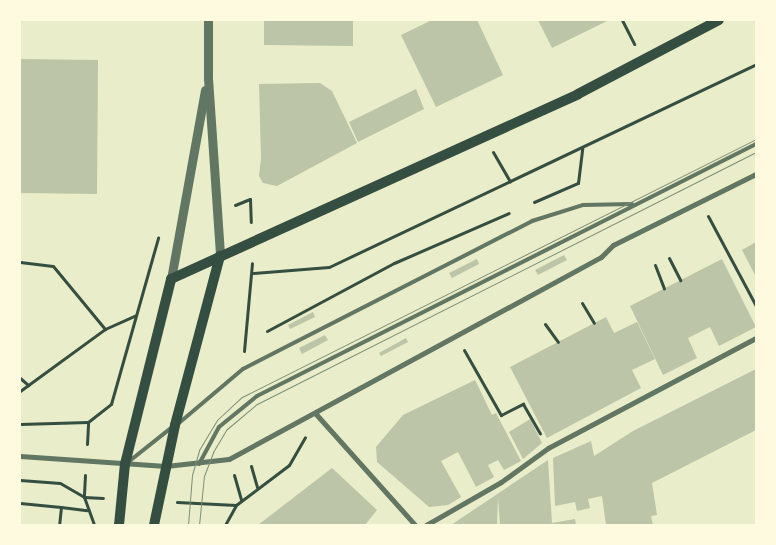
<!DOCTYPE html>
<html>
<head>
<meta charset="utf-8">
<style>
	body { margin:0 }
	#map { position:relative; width:776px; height:545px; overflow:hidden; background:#e9edc9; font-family:"Fira Sans",sans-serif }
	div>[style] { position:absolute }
	.building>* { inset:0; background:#bcc5a7 }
	.path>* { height:3px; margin:-1.5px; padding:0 1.5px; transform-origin:1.5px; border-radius:1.5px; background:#344e41 }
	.service>* { height:4px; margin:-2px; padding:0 2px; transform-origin:2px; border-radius:2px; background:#617663 }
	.minor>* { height:5px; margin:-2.5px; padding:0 2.5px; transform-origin:2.5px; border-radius:2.5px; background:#617663 }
	.tertiary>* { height:9px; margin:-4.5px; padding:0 4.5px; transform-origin:4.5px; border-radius:4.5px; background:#617663 }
	.secondary>* { height:10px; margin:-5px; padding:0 5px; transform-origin:5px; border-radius:5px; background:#344e41 }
	.tram>* { height:1px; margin:-0.5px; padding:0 0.5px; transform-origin:0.5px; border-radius:0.5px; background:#7c8e77 }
	span { translate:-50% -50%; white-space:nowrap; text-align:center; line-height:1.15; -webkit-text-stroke:4px #fefae0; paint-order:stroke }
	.frame { position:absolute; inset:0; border:21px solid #fefae0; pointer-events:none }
</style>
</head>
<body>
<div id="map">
	<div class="building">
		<div style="clip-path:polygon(264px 20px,353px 20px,353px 46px,264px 45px)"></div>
		<div style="clip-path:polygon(432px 20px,477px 20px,503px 75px,436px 107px,401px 35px)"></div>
		<div style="clip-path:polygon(538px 20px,609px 20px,552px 48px)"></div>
		<div style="clip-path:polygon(20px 59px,98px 60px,97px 194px,20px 193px)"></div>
		<div style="clip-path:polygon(320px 83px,332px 91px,357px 143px,277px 186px,263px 183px,259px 176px,261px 158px,259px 84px)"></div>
		<div style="clip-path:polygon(416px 89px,424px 109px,358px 142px,349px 122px)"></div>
		<div style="clip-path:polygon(756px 242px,756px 277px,742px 250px)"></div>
		<div style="clip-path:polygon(564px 255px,567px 260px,538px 275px,535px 270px)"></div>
		<div style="clip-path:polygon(477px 259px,479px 264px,452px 278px,449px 273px)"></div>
		<div style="clip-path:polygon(722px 259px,756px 327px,719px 346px,710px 327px,688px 338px,697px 358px,663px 375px,630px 306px)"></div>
		<div style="clip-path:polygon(313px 312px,315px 317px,290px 329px,288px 325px)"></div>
		<div style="clip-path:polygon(606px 317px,614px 333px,637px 322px,655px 359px,632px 370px,641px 388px,547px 438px,510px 367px)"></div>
		<div style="clip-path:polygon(325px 335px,328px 340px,302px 354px,299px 348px)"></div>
		<div style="clip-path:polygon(406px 338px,408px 342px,381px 356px,379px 353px)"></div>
		<div style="clip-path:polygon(756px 369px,756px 430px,652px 483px,657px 515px,651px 516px,653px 525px,606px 525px,602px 496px,588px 499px,590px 508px,577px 511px,575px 502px,555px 506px,553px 458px,591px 441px,594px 456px,633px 431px)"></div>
		<div style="clip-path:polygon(475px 380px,492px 415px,496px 413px,521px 461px,504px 470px,498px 460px,488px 465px,494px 477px,476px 487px,458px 452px,441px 461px,461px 497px,448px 505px,429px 507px,377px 462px,376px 447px,403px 415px)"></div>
		<div style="clip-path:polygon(530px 419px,542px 443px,523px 459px,509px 432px)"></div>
		<div style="clip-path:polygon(548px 460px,552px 523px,575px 519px,576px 525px,500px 525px,498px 497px,497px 525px,451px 525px)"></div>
		<div style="clip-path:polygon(332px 468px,377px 510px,365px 525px,258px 525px)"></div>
	</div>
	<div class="path">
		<div style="left:622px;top:20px;width:27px;rotate:63deg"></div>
		<div style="left:493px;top:152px;width:34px;rotate:60deg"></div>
		<div style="left:534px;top:202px;width:48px;rotate:-23.4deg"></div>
		<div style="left:578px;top:183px;width:35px;rotate:-83deg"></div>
		<div style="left:235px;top:205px;width:16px;rotate:-22deg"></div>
		<div style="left:250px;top:199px;width:23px;rotate:88deg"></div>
		<div style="left:708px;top:216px;width:102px;rotate:61.9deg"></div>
		<div style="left:669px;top:258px;width:25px;rotate:63deg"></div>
		<div style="left:20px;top:262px;width:33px;rotate:7deg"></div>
		<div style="left:53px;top:266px;width:82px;rotate:50.5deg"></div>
		<div style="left:655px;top:265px;width:25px;rotate:69deg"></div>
		<div style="left:253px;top:273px;width:76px;rotate:-4.5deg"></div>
		<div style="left:329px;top:267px;width:473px;rotate:-25.4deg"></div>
		<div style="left:582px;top:303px;width:23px;rotate:59deg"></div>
		<div style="left:545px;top:324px;width:22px;rotate:54deg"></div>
		<div style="left:267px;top:331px;width:144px;rotate:-28.2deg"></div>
		<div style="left:394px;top:263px;width:125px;rotate:-23.5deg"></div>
		<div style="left:464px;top:350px;width:75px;rotate:60.4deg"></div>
		<div style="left:501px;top:415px;width:25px;rotate:-27deg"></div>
		<div style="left:523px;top:404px;width:34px;rotate:60deg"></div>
		<div style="left:244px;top:351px;width:88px;rotate:-84.8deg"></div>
		<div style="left:20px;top:378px;width:11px;rotate:41deg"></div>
		<div style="left:20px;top:391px;width:105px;rotate:-36.1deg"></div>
		<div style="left:105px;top:329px;width:34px;rotate:-24deg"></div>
		<div style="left:20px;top:424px;width:68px;rotate:-1.7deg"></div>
		<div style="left:87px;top:444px;width:22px;rotate:-87deg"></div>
		<div style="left:88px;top:422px;width:29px;rotate:-38deg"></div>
		<div style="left:111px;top:404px;width:173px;rotate:-74.2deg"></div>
		<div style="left:251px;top:466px;width:22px;rotate:74deg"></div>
		<div style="left:85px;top:475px;width:22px;rotate:93deg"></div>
		<div style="left:84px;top:497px;width:30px;rotate:70deg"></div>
		<div style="left:234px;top:475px;width:26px;rotate:74deg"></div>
		<div style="left:20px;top:480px;width:40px;rotate:4.3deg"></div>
		<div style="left:60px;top:483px;width:28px;rotate:30deg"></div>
		<div style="left:84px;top:497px;width:19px;rotate:3deg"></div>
		<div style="left:177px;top:502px;width:59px;rotate:2.9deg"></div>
		<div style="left:20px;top:503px;width:41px;rotate:5.6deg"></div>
		<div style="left:61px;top:507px;width:18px;rotate:96deg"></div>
		<div style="left:61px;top:507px;width:26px;rotate:7deg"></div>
		<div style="left:225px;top:525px;width:23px;rotate:-61deg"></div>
		<div style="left:236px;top:505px;width:66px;rotate:-37deg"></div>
		<div style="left:289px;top:465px;width:32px;rotate:-60deg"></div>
	</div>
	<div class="service">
		<div style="left:179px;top:423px;width:84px;rotate:-40.2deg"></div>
		<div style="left:243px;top:369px;width:325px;rotate:-27.1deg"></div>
		<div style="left:532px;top:221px;width:53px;rotate:-17.4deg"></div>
		<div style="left:583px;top:205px;width:49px;rotate:-1.2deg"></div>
		<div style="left:127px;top:463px;width:56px;rotate:-38.5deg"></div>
		<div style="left:199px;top:464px;width:42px;rotate:-61.6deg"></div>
		<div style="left:219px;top:427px;width:49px;rotate:-39.2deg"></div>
		<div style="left:257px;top:396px;width:559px;rotate:-26.79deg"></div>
	</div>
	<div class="minor">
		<div style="left:315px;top:413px;width:150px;rotate:48.2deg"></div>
		<div style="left:20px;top:456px;width:146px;rotate:3.9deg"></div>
		<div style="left:166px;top:466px;width:63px;rotate:-6.3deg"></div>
		<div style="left:229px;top:459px;width:423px;rotate:-28.5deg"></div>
		<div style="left:601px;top:257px;width:17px;rotate:-45deg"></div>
		<div style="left:613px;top:245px;width:160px;rotate:-26.4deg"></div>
		<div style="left:426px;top:525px;width:86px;rotate:-29.8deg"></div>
		<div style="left:501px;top:482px;width:58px;rotate:-35.9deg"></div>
		<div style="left:548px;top:448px;width:235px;rotate:-27.9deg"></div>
	</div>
	<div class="tertiary">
		<div style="left:208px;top:20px;width:58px;rotate:90deg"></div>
		<div style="left:208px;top:78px;width:178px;rotate:86.1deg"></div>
		<div style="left:171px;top:279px;width:192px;rotate:-79.8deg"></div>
	</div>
	<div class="secondary">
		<div style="left:119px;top:525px;width:61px;rotate:-84.4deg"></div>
		<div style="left:125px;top:464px;width:191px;rotate:-76deg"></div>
		<div style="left:171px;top:279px;width:447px;rotate:-24.4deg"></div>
		<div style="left:578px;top:94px;width:159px;rotate:-27.7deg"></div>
		<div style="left:154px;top:525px;width:102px;rotate:-78.1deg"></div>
		<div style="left:175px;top:425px;width:175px;rotate:-75.1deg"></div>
	</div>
	<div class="tram">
		<div style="left:188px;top:525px;width:50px;rotate:-85.4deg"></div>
		<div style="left:192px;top:475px;width:26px;rotate:-74deg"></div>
		<div style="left:199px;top:450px;width:35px;rotate:-59deg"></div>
		<div style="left:217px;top:420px;width:34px;rotate:-43deg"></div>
		<div style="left:242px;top:397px;width:575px;rotate:-26.65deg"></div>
		<div style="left:199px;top:525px;width:49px;rotate:-84.2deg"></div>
		<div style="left:204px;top:476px;width:26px;rotate:-69deg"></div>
		<div style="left:213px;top:452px;width:27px;rotate:-59deg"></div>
		<div style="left:227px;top:429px;width:39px;rotate:-40deg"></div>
		<div style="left:257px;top:404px;width:559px;rotate:-26.79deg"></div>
	</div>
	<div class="frame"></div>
</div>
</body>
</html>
